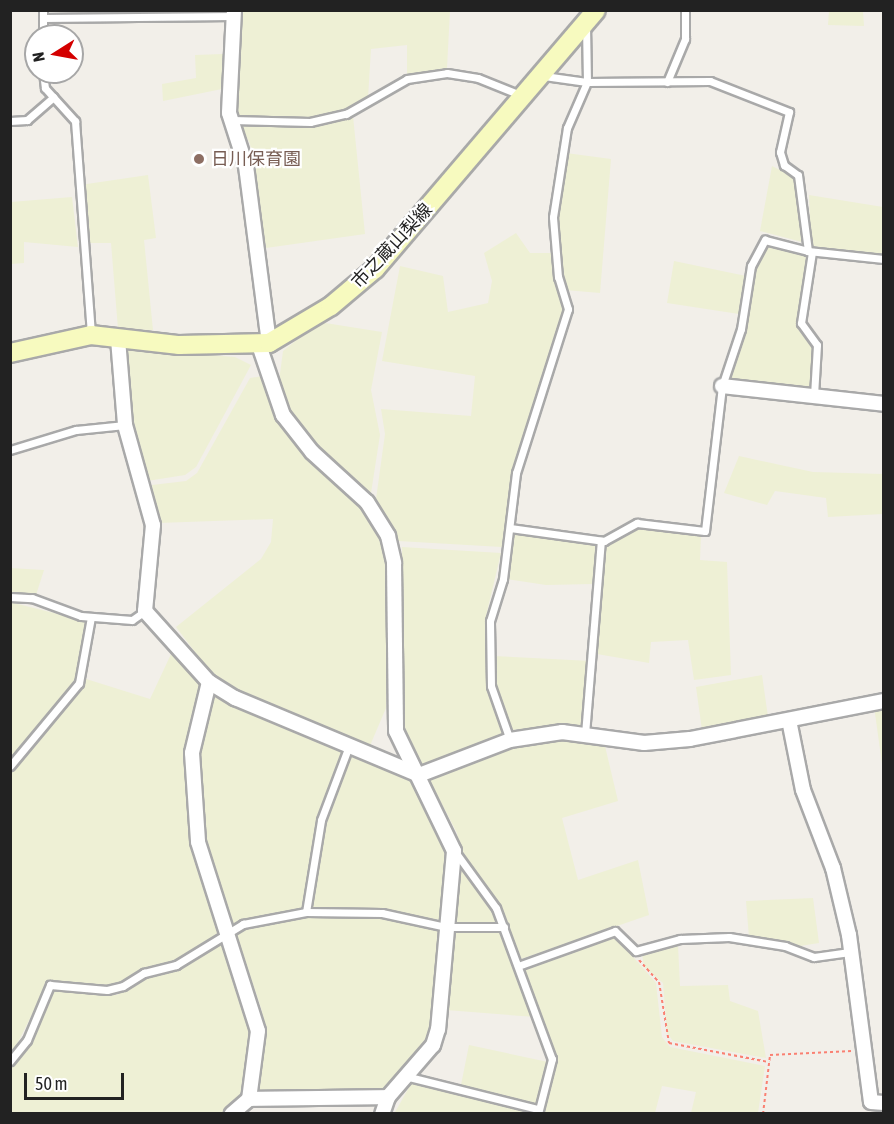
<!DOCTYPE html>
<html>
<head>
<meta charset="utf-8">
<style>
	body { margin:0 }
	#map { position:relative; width:894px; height:1124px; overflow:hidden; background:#f2efe9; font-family:"Asap Condensed","Noto Sans JP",sans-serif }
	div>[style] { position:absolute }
	.farmland>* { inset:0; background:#eef0d5 }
	.path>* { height:2px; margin-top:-1px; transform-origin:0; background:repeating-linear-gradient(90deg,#fa8072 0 3px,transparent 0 6px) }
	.roads { filter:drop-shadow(2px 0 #a9a9a9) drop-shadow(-2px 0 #a9a9a9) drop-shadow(0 2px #a9a9a9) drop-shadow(0 -2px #a9a9a9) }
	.lane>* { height:7px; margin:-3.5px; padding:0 3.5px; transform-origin:3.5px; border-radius:3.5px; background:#fff }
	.street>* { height:14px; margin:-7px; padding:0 7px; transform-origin:7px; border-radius:7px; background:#fff }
	.secondary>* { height:18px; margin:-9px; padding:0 9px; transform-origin:9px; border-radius:9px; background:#f7fabf }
	.dots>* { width:16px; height:16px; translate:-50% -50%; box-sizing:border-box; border:3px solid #fff; border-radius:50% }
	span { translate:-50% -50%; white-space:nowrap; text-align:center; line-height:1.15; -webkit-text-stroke:4.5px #fff; paint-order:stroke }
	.education-label { font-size:18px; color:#785e54 }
	.left { translate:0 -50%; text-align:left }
	.street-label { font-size:18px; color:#222 }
	.frame { position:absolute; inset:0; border:12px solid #222; pointer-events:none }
	.north { position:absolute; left:24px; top:24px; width:60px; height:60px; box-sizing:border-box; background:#fff; border:2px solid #a7a7a7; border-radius:50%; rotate:259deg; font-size:16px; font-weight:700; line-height:24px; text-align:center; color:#222 }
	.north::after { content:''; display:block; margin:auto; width:21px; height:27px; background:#d40000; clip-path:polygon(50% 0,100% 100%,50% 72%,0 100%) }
	.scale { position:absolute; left:24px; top:1073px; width:100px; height:27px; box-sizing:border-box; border:3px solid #222; border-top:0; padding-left:8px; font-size:18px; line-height:21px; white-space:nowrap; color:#222; -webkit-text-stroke:4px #fff; paint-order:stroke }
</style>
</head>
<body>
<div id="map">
	<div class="farmland">
		<div style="clip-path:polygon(239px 11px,450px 11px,447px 68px,407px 75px,407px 45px,371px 49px,368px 98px,345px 111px,310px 118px,237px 116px)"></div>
		<div style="clip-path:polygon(829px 11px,863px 11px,864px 26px,828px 25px)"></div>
		<div style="clip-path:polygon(223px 54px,222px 89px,163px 101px,162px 84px,196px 78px,195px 55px)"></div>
		<div style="clip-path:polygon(353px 116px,365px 234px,266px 248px,250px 144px,240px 124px,308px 126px)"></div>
		<div style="clip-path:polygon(566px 153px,611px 159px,600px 293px,565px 290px,556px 226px)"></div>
		<div style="clip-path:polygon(772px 166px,796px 178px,802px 242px,760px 231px)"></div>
		<div style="clip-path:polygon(148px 175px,156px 238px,144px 240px,153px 330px,118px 329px,111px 243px,86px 243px,80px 185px)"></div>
		<div style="clip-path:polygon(809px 195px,883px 207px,883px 254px,811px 246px)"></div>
		<div style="clip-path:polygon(72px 197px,78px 247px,24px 242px,24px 263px,11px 264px,11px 202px)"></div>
		<div style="clip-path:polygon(516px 233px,530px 253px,552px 253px,564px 308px,517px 454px,502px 547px,398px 541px,376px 499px,385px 434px,381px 409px,471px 416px,475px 376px,382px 361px,400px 266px,443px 276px,448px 312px,488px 303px,492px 281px,484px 253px)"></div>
		<div style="clip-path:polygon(767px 244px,808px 257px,798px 324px,814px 345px,810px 392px,726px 383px,748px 323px,754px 268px)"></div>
		<div style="clip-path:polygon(674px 261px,746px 276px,739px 314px,667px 303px)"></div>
		<div style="clip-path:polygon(319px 322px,382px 332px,371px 390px,380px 435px,371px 493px,309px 440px,290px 412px,279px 381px,283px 351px)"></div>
		<div style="clip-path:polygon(126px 348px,235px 357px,251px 365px,196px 467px,185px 475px,147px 481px,136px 459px)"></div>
		<div style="clip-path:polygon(263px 376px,282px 426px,317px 469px,363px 506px,389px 560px,386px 708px,369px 748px,236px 692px,213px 676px,176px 627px,261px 559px,271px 542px,273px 519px,158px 523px,152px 485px,186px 481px,197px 473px,250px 378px)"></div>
		<div style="clip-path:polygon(739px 456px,813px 472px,883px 474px,883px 514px,828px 517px,826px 498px,775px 491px,767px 505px,724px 493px)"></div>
		<div style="clip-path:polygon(634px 526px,701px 534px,700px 560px,727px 562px,731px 675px,694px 680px,688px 640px,651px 642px,649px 663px,597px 654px,604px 544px,619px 540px)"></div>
		<div style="clip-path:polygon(513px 532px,596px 543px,593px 584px,546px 585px,507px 579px)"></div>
		<div style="clip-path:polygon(402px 547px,501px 553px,486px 616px,487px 685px,504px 736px,422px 769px,402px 728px)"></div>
		<div style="clip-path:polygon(10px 568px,44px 570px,36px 595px,11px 594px)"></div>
		<div style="clip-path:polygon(10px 602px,86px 621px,77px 681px,10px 762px)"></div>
		<div style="clip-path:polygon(172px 652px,204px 684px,186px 750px,190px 831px,222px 929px,195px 952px,107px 988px,47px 985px,11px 1056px,11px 771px,40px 732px,66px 708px,83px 678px,150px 699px)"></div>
		<div style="clip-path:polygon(494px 656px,591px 661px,582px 725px,510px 730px,494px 685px)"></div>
		<div style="clip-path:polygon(762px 675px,768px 717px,702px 730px,696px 687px)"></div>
		<div style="clip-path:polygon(210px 693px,344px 750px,315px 830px,302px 910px,283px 918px,231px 925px,208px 866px,196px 756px)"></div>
		<div style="clip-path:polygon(883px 705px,883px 771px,874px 706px)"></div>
		<div style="clip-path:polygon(558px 740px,605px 746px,618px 801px,562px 818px,578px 880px,638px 860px,649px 915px,521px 959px,498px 902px,460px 852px,457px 833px,429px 779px,508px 748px)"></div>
		<div style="clip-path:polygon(349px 755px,412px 778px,446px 853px,440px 920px,387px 910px,308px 910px,324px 823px)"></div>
		<div style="clip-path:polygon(459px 861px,494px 910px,499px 924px,452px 924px)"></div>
		<div style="clip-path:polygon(813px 898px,819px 943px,800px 946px,749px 937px,746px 901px)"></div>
		<div style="clip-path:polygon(309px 916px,377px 917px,441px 929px,427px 1050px,385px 1093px,255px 1094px,264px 1053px,262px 1011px,235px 930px)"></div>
		<div style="clip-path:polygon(503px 930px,535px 1017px,446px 1010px,453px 931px)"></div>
		<div style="clip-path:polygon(614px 935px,656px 983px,662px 1037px,670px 1047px,765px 1066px,758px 1113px,691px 1113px,696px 1092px,662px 1086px,655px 1113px,539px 1113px,555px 1055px,522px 966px)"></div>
		<div style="clip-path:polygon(226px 936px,252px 1026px,248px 1083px,238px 1103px,225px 1113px,11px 1113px,10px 1068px,33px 1039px,51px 992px,59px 986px,117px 995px,144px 977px,197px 958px)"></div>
		<div style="clip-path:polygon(678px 945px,680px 986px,728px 985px,730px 1001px,758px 1011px,766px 1058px,673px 1041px,667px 1033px,663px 983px,644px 967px,642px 954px)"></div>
		<div style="clip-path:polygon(469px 1045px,548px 1062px,535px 1105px,461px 1085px)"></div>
		<div style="clip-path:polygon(412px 1082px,535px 1113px,535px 1114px,394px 1114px)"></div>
	</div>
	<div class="path">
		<div style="left:639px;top:960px;width:30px;rotate:48deg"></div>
		<div style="left:659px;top:982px;width:62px;rotate:80.7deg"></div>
		<div style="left:669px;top:1043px;width:102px;rotate:10.8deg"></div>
		<div style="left:763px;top:1114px;width:59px;rotate:-83.2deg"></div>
		<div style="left:770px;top:1055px;width:82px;rotate:-2.8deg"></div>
	</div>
	<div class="roads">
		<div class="lane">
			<div style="left:43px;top:18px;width:190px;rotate:-0.6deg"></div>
			<div style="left:43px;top:36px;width:26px;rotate:-90deg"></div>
			<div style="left:43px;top:72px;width:16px;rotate:83deg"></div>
			<div style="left:45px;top:88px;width:45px;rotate:47.7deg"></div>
			<div style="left:75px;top:121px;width:213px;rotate:85.7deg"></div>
			<div style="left:544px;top:76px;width:43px;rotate:7.9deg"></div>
			<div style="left:587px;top:82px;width:123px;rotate:-0.5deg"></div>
			<div style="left:710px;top:81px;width:85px;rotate:21.4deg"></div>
			<div style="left:789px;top:112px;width:41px;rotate:102.7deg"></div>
			<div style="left:780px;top:152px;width:14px;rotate:73deg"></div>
			<div style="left:784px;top:165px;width:17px;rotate:36deg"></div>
			<div style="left:798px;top:175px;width:77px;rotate:82.5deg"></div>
			<div style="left:667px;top:82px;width:47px;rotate:-67.3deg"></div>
			<div style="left:685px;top:39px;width:29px;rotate:-90deg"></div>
			<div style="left:232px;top:120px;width:78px;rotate:1.5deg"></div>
			<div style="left:310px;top:122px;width:37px;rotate:-13deg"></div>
			<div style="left:346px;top:114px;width:70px;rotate:-29.8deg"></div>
			<div style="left:407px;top:79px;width:40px;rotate:-8.5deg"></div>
			<div style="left:447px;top:73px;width:31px;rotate:9deg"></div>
			<div style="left:478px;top:78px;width:45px;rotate:22deg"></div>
			<div style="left:10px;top:121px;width:17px;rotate:-3deg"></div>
			<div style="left:27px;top:120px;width:35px;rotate:-41deg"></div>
			<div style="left:812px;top:252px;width:72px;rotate:98.8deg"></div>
			<div style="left:801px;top:323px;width:27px;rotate:54deg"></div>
			<div style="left:817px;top:345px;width:51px;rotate:93.4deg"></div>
			<div style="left:10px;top:450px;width:69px;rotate:-16.9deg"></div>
			<div style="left:76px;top:430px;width:49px;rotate:-5.8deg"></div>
			<div style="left:510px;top:528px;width:95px;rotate:7.9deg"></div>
			<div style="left:604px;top:541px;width:38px;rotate:-29deg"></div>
			<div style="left:637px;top:523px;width:68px;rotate:6.7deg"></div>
			<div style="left:705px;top:531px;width:146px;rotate:-83.3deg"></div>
			<div style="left:722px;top:386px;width:60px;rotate:-71.6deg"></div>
			<div style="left:741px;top:329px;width:64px;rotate:-81deg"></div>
			<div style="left:751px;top:266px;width:30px;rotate:-62deg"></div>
			<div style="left:765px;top:240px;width:44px;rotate:14.3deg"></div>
			<div style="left:808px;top:251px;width:76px;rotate:6deg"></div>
			<div style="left:10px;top:597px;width:22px;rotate:3deg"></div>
			<div style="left:32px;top:598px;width:52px;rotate:20.2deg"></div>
			<div style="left:81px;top:616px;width:51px;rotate:4.5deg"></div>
			<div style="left:132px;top:620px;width:16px;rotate:-35deg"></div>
			<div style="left:585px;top:734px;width:194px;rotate:-85.3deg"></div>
			<div style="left:510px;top:740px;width:57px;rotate:-109.4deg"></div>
			<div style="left:491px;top:686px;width:65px;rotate:-90.9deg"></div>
			<div style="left:490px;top:621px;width:44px;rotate:-72.8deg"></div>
			<div style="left:503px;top:579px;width:107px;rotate:-83deg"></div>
			<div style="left:516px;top:473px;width:172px;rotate:-72.4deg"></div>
			<div style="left:568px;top:309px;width:34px;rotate:-107deg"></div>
			<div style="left:558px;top:277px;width:60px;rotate:-94.8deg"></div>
			<div style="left:553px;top:217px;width:90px;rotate:-81.1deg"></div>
			<div style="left:567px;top:128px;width:50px;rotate:-66.5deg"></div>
			<div style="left:587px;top:82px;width:56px;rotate:-91deg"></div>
			<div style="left:10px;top:766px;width:108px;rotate:-50.3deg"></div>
			<div style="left:79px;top:683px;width:67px;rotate:-79.7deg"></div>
			<div style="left:456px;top:853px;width:68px;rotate:54deg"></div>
			<div style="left:496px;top:908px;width:161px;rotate:69.7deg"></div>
			<div style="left:552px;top:1059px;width:57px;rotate:104.3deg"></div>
			<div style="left:306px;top:912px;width:93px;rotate:-80.7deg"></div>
			<div style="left:321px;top:820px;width:79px;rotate:-69.3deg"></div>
			<div style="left:518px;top:966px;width:103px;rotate:-19.8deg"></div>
			<div style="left:615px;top:931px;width:29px;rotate:44deg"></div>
			<div style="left:636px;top:951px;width:46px;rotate:-15.3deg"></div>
			<div style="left:680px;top:939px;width:49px;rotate:-2.3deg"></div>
			<div style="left:729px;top:937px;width:57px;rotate:9.1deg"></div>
			<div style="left:785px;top:946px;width:31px;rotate:21deg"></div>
			<div style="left:814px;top:957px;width:36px;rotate:-8deg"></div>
			<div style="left:10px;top:1061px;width:27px;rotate:-51deg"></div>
			<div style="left:27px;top:1040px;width:60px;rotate:-67.3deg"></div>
			<div style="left:50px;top:985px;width:57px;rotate:5deg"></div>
			<div style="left:107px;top:990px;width:16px;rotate:-14deg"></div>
			<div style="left:123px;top:986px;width:25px;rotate:-32deg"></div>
			<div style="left:144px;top:973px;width:33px;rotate:-14deg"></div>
			<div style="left:176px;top:965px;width:79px;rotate:-31.5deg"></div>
			<div style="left:243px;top:924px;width:64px;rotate:-10.8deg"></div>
			<div style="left:306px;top:912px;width:76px;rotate:0.8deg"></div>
			<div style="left:382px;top:913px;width:66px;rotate:12.3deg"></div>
			<div style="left:446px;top:927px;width:58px"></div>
			<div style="left:409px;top:1077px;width:132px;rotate:14deg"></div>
		</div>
		<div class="street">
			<div style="left:234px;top:10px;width:103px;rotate:92.8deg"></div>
			<div style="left:229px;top:113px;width:56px;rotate:72.2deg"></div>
			<div style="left:246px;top:166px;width:178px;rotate:82.6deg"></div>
			<div style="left:118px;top:339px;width:86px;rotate:85.3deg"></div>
			<div style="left:125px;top:425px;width:104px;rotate:74.4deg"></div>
			<div style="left:153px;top:525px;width:86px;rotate:95.3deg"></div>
			<div style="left:145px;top:611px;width:96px;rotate:48deg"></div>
			<div style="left:209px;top:682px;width:31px;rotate:32deg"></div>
			<div style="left:235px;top:698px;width:199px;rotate:22.7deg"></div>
			<div style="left:419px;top:775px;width:97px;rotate:-21deg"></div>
			<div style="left:510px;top:740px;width:53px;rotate:-8.7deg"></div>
			<div style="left:562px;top:732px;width:83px;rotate:7.6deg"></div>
			<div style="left:644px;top:743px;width:46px;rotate:-5deg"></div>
			<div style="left:690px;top:739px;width:198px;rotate:-11.1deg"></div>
			<div style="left:260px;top:348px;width:71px;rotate:71.1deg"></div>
			<div style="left:283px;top:415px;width:47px;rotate:51.9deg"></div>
			<div style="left:312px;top:452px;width:74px;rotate:42.3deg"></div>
			<div style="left:367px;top:502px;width:40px;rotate:58deg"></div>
			<div style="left:388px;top:536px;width:28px;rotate:77deg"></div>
			<div style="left:394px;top:563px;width:168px;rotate:89.3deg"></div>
			<div style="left:396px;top:731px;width:133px;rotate:64.2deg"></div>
			<div style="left:454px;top:851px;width:179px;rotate:95.1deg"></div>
			<div style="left:438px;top:1029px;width:17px;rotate:107deg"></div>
			<div style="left:433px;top:1045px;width:69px;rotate:130.9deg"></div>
			<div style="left:388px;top:1097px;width:18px;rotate:109deg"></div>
			<div style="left:722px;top:386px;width:163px;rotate:6.3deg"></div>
			<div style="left:209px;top:682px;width:73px;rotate:103.5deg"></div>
			<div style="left:192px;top:753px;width:89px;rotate:86.1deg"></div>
			<div style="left:198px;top:842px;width:198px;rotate:72.4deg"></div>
			<div style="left:258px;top:1031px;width:69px;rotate:97.5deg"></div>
			<div style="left:249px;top:1099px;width:23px;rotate:139deg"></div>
			<div style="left:789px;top:720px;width:71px;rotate:78.7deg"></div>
			<div style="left:803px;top:790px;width:84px;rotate:69deg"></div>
			<div style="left:833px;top:868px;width:69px;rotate:76.6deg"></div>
			<div style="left:849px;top:935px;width:168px;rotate:82.5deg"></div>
			<div style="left:871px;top:1102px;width:13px;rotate:4deg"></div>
			<div style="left:249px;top:1099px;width:139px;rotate:-0.8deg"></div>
		</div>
		<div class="secondary">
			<div style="left:10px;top:353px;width:83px;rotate:-12.5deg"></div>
			<div style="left:91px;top:335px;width:89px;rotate:6.5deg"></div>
			<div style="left:179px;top:345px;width:90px;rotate:-1.3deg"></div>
			<div style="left:269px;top:343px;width:72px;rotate:-30.8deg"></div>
			<div style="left:331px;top:306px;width:57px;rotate:-40.1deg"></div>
			<div style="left:375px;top:269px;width:340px;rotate:-49.5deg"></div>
		</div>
	</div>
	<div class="dots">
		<div style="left:199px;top:159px;background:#8d6e63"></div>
	</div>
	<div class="education-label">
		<span class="left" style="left:211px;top:159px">日川保育園</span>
	</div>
	<div class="street-label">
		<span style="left:392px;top:246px;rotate:-47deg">市之蔵山梨線</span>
	</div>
	<div class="frame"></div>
	<div class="north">N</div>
	<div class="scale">50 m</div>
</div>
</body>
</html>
